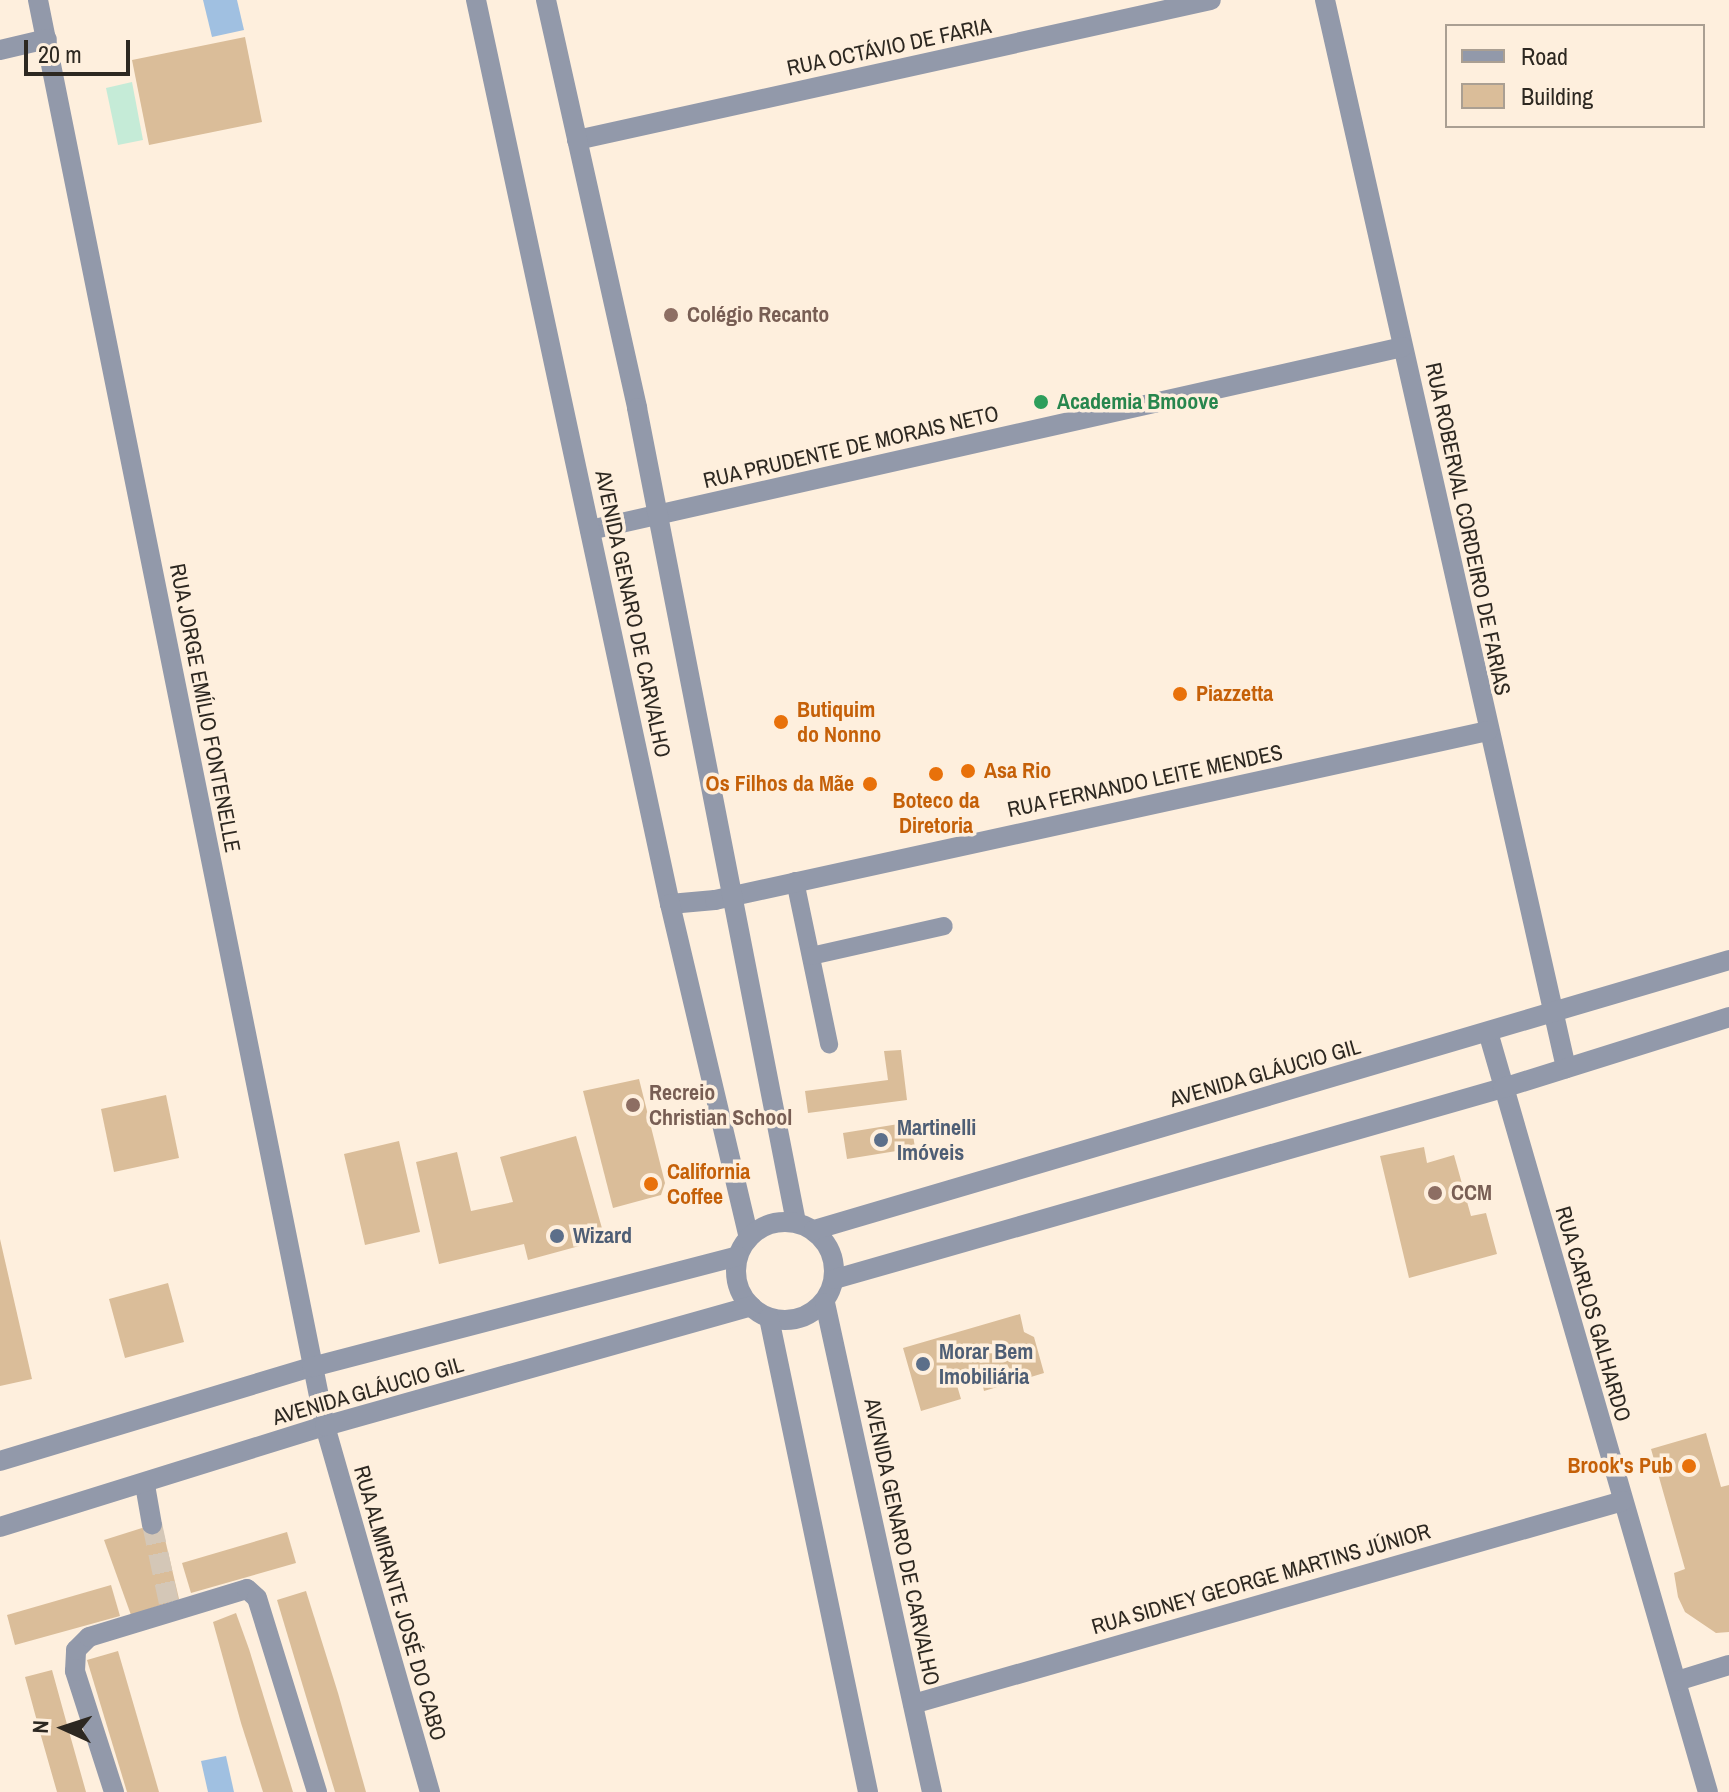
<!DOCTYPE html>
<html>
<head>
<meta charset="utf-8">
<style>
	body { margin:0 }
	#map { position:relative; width:1729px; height:1792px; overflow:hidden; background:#feefdd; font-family:"Archivo Narrow",sans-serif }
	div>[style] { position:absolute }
	.green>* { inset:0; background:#c5ebd7 }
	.water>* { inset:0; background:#a0c0e1 }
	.building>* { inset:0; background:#dabd99 }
	.minor-tunnel>* { height:20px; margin-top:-10px; transform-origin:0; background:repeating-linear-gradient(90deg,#d4c7b7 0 20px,transparent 0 30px) }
	.service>* { height:18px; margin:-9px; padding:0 9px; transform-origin:9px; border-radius:9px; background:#9299aa }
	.minor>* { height:20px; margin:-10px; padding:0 10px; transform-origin:10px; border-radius:10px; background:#9299aa }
	.tertiary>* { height:20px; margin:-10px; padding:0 10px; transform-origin:10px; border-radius:10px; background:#9299aa }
	.tertiary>.ring { margin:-10px; padding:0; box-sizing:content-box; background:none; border:20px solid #9299aa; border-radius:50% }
	.dots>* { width:22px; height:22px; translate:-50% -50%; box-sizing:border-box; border:4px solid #feefdd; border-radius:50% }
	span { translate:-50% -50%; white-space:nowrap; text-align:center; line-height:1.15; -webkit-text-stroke:7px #feefdd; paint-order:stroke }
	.street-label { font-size:22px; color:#2d2821 }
	.education-label { font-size:22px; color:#785e54; font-weight:700 }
	.left { translate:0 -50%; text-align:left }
	.leisure-label { font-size:22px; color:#27864d; font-weight:700 }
	.food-label { font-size:22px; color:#c56008; font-weight:700 }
	.right { translate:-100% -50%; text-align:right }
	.service-label { font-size:22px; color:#4e5e75; font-weight:700 }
	.legend { position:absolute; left:1445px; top:24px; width:260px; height:104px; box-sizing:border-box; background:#feefdd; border:2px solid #aa9f92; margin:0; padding:10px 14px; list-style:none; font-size:24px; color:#2d2821 }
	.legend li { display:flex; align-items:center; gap:16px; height:40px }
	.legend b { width:40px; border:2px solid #aa9f92 }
	.north { position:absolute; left:24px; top:1688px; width:80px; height:80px; -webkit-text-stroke:6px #feefdd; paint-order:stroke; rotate:273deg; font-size:22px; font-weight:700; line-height:32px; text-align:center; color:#2d2821 }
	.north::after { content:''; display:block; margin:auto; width:28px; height:36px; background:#2d2821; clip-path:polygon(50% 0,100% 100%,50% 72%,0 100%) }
	.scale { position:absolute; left:24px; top:40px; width:106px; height:36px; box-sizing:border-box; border:4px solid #2d2821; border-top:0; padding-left:10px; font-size:24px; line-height:28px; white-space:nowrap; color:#2d2821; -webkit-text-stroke:6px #feefdd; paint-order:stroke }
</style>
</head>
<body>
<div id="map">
	<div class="green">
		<div style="clip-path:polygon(132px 82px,143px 140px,118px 145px,106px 88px)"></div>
	</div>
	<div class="water">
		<div style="clip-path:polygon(203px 0,237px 0,244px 30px,212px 37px)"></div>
		<div style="clip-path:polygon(226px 1756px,234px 1792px,208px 1792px,201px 1761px)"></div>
	</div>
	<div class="building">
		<div style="clip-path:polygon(245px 37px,262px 122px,149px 145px,132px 60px)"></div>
		<div style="clip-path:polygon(901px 1050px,907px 1100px,808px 1113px,805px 1091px,888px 1080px,884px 1051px)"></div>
		<div style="clip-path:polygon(639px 1079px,665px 1183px,661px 1195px,613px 1208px,583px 1091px)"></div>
		<div style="clip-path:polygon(166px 1095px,179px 1158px,114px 1172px,101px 1109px)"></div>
		<div style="clip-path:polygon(911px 1122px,915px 1148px,847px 1159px,843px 1133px)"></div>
		<div style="clip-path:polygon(576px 1136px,605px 1239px,528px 1260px,524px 1244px,439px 1264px,416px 1162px,457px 1152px,471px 1211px,513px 1202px,500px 1157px)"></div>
		<div style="clip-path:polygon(399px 1141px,420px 1232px,365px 1245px,344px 1154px)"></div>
		<div style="clip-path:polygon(1424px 1147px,1427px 1163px,1454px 1155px,1471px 1216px,1486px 1213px,1497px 1254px,1409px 1278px,1380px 1156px)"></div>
		<div style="clip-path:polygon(0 1239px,32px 1379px,0 1386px)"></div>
		<div style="clip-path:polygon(168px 1283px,184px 1342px,125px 1358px,109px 1299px)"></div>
		<div style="clip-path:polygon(1020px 1314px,1024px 1332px,1034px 1337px,1044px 1373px,984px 1391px,980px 1375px,956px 1382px,961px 1399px,921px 1411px,903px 1348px)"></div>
		<div style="clip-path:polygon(1706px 1433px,1721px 1487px,1729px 1485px,1729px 1632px,1716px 1633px,1685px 1612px,1678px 1597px,1674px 1573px,1685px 1569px,1651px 1449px)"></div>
		<div style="clip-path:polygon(161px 1522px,179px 1599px,131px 1615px,104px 1540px)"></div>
		<div style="clip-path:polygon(287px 1532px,296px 1563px,191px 1593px,182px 1563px)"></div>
		<div style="clip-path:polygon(111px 1585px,120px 1616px,15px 1645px,7px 1615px)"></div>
		<div style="clip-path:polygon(306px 1591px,338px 1693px,366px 1792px,335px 1792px,308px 1703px,277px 1600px)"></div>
		<div style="clip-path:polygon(236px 1613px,249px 1649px,293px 1792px,263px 1792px,241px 1723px,213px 1622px)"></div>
		<div style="clip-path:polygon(118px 1651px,148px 1754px,159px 1792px,127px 1792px,87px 1660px)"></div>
		<div style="clip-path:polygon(52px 1670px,68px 1728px,86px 1792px,57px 1792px,41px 1736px,25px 1677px)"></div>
	</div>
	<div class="minor-tunnel">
		<div style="left:152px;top:1524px;width:81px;rotate:77.9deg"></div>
	</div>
	<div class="service">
		<div style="left:795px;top:881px;width:167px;rotate:78.2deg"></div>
		<div style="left:811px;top:956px;width:136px;rotate:-12.7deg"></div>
	</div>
	<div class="minor">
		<div style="left:38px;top:0;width:1455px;rotate:78.62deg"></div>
		<div style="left:325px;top:1426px;width:381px;rotate:74deg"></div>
		<div style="left:1325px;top:0;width:1095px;rotate:77.28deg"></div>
		<div style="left:0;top:50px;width:48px;rotate:-13.2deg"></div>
		<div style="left:577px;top:140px;width:649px;rotate:-12.45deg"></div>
		<div style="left:590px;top:530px;width:833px;rotate:-12.69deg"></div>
		<div style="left:670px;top:904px;width:45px;rotate:-5.1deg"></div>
		<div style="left:715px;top:900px;width:791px;rotate:-12.33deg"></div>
		<div style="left:1488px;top:1032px;width:791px;rotate:73.86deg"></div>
		<div style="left:145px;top:1485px;width:40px;rotate:80deg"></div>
		<div style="left:1677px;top:1681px;width:54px;rotate:-17.1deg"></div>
		<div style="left:913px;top:1704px;width:738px;rotate:-15.96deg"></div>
		<div style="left:114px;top:1792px;width:127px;rotate:-107.9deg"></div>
		<div style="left:75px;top:1671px;width:21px;rotate:-87deg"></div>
		<div style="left:76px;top:1650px;width:18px;rotate:-45deg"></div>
		<div style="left:89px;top:1637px;width:165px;rotate:-16.9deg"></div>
		<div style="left:247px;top:1589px;width:13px;rotate:42deg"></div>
		<div style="left:257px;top:1598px;width:203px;rotate:72.8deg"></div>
	</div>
	<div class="tertiary">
		<div style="left:476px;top:0;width:925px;rotate:77.89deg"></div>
		<div style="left:670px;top:904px;width:342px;rotate:76.7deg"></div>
		<div style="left:546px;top:0;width:418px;rotate:77.4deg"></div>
		<div style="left:637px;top:408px;width:829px;rotate:78.95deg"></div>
		<div class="ring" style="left:736px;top:1222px;width:78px;height:78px"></div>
		<div style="left:814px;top:1230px;width:954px;rotate:-16.44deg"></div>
		<div style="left:835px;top:1279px;width:695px;rotate:-15.96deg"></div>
		<div style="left:1503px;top:1088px;width:237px;rotate:-17.4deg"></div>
		<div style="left:825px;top:1303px;width:501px;rotate:77.66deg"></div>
		<div style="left:769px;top:1318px;width:484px;rotate:78.2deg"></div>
		<div style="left:0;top:1461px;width:326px;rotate:-16.8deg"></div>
		<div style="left:312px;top:1367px;width:440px;rotate:-14.6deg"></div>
		<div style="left:0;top:1527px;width:340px;rotate:-17.3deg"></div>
		<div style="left:325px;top:1426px;width:443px;rotate:-15.7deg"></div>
	</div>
	<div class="dots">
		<div style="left:671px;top:315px;background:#8d6e63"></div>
		<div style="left:1041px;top:402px;background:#2e9e5b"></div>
		<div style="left:1180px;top:694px;background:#e8710a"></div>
		<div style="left:781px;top:722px;background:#e8710a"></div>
		<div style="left:968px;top:771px;background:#e8710a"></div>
		<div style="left:936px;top:774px;background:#e8710a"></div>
		<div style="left:870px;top:784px;background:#e8710a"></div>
		<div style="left:633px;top:1105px;background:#8d6e63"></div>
		<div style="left:881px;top:1140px;background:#5c6f8a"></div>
		<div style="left:651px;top:1184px;background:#e8710a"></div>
		<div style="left:1435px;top:1193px;background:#8d6e63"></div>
		<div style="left:557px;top:1236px;background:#5c6f8a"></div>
		<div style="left:923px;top:1364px;background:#5c6f8a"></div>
		<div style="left:1689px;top:1466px;background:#e8710a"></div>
	</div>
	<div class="street-label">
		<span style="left:889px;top:47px;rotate:-12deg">RUA OCTÁVIO DE FARIA</span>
		<span style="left:851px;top:447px;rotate:-13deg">RUA PRUDENTE DE MORAIS NETO</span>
		<span style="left:1468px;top:529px;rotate:78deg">RUA ROBERVAL CORDEIRO DE FARIAS</span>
		<span style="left:633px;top:614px;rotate:78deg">AVENIDA GENARO DE CARVALHO</span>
		<span style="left:205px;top:708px;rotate:79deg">RUA JORGE EMÍLIO FONTENELLE</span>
		<span style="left:1145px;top:781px;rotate:-12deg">RUA FERNANDO LEITE MENDES</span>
		<span style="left:1265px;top:1073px;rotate:-16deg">AVENIDA GLÁUCIO GIL</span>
		<span style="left:1593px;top:1314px;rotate:74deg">RUA CARLOS GALHARDO</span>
		<span style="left:368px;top:1391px;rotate:-16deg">AVENIDA GLÁUCIO GIL</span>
		<span style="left:902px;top:1542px;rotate:78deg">AVENIDA GENARO DE CARVALHO</span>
		<span style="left:1261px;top:1579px;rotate:-16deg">RUA SIDNEY GEORGE MARTINS JÚNIOR</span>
		<span style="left:400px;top:1603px;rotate:74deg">RUA ALMIRANTE JOSÉ DO CABO</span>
	</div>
	<div class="education-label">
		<span class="left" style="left:687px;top:315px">Colégio Recanto</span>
		<span class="left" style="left:649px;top:1105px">Recreio<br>Christian School</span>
		<span class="left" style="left:1451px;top:1193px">CCM</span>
	</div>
	<div class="leisure-label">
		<span class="left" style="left:1057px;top:402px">Academia Bmoove</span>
	</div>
	<div class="food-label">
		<span class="left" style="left:1196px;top:694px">Piazzetta</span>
		<span class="left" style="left:797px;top:722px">Butiquim<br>do Nonno</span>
		<span class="left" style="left:984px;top:771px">Asa Rio</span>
		<span class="right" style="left:854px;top:784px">Os Filhos da Mãe</span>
		<span style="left:936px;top:813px">Boteco da<br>Diretoria</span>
		<span class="left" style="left:667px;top:1184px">California<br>Coffee</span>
		<span class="right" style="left:1673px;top:1466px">Brook's Pub</span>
	</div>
	<div class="service-label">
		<span class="left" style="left:897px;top:1140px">Martinelli<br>Imóveis</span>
		<span class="left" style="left:573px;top:1236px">Wizard</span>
		<span class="left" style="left:939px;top:1364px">Morar Bem<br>Imobiliária</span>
	</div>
	<ul class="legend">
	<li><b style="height:10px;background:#9299aa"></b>Road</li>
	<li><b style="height:22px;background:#dabd99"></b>Building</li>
	</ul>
	<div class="north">N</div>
	<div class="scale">20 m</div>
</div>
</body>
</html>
